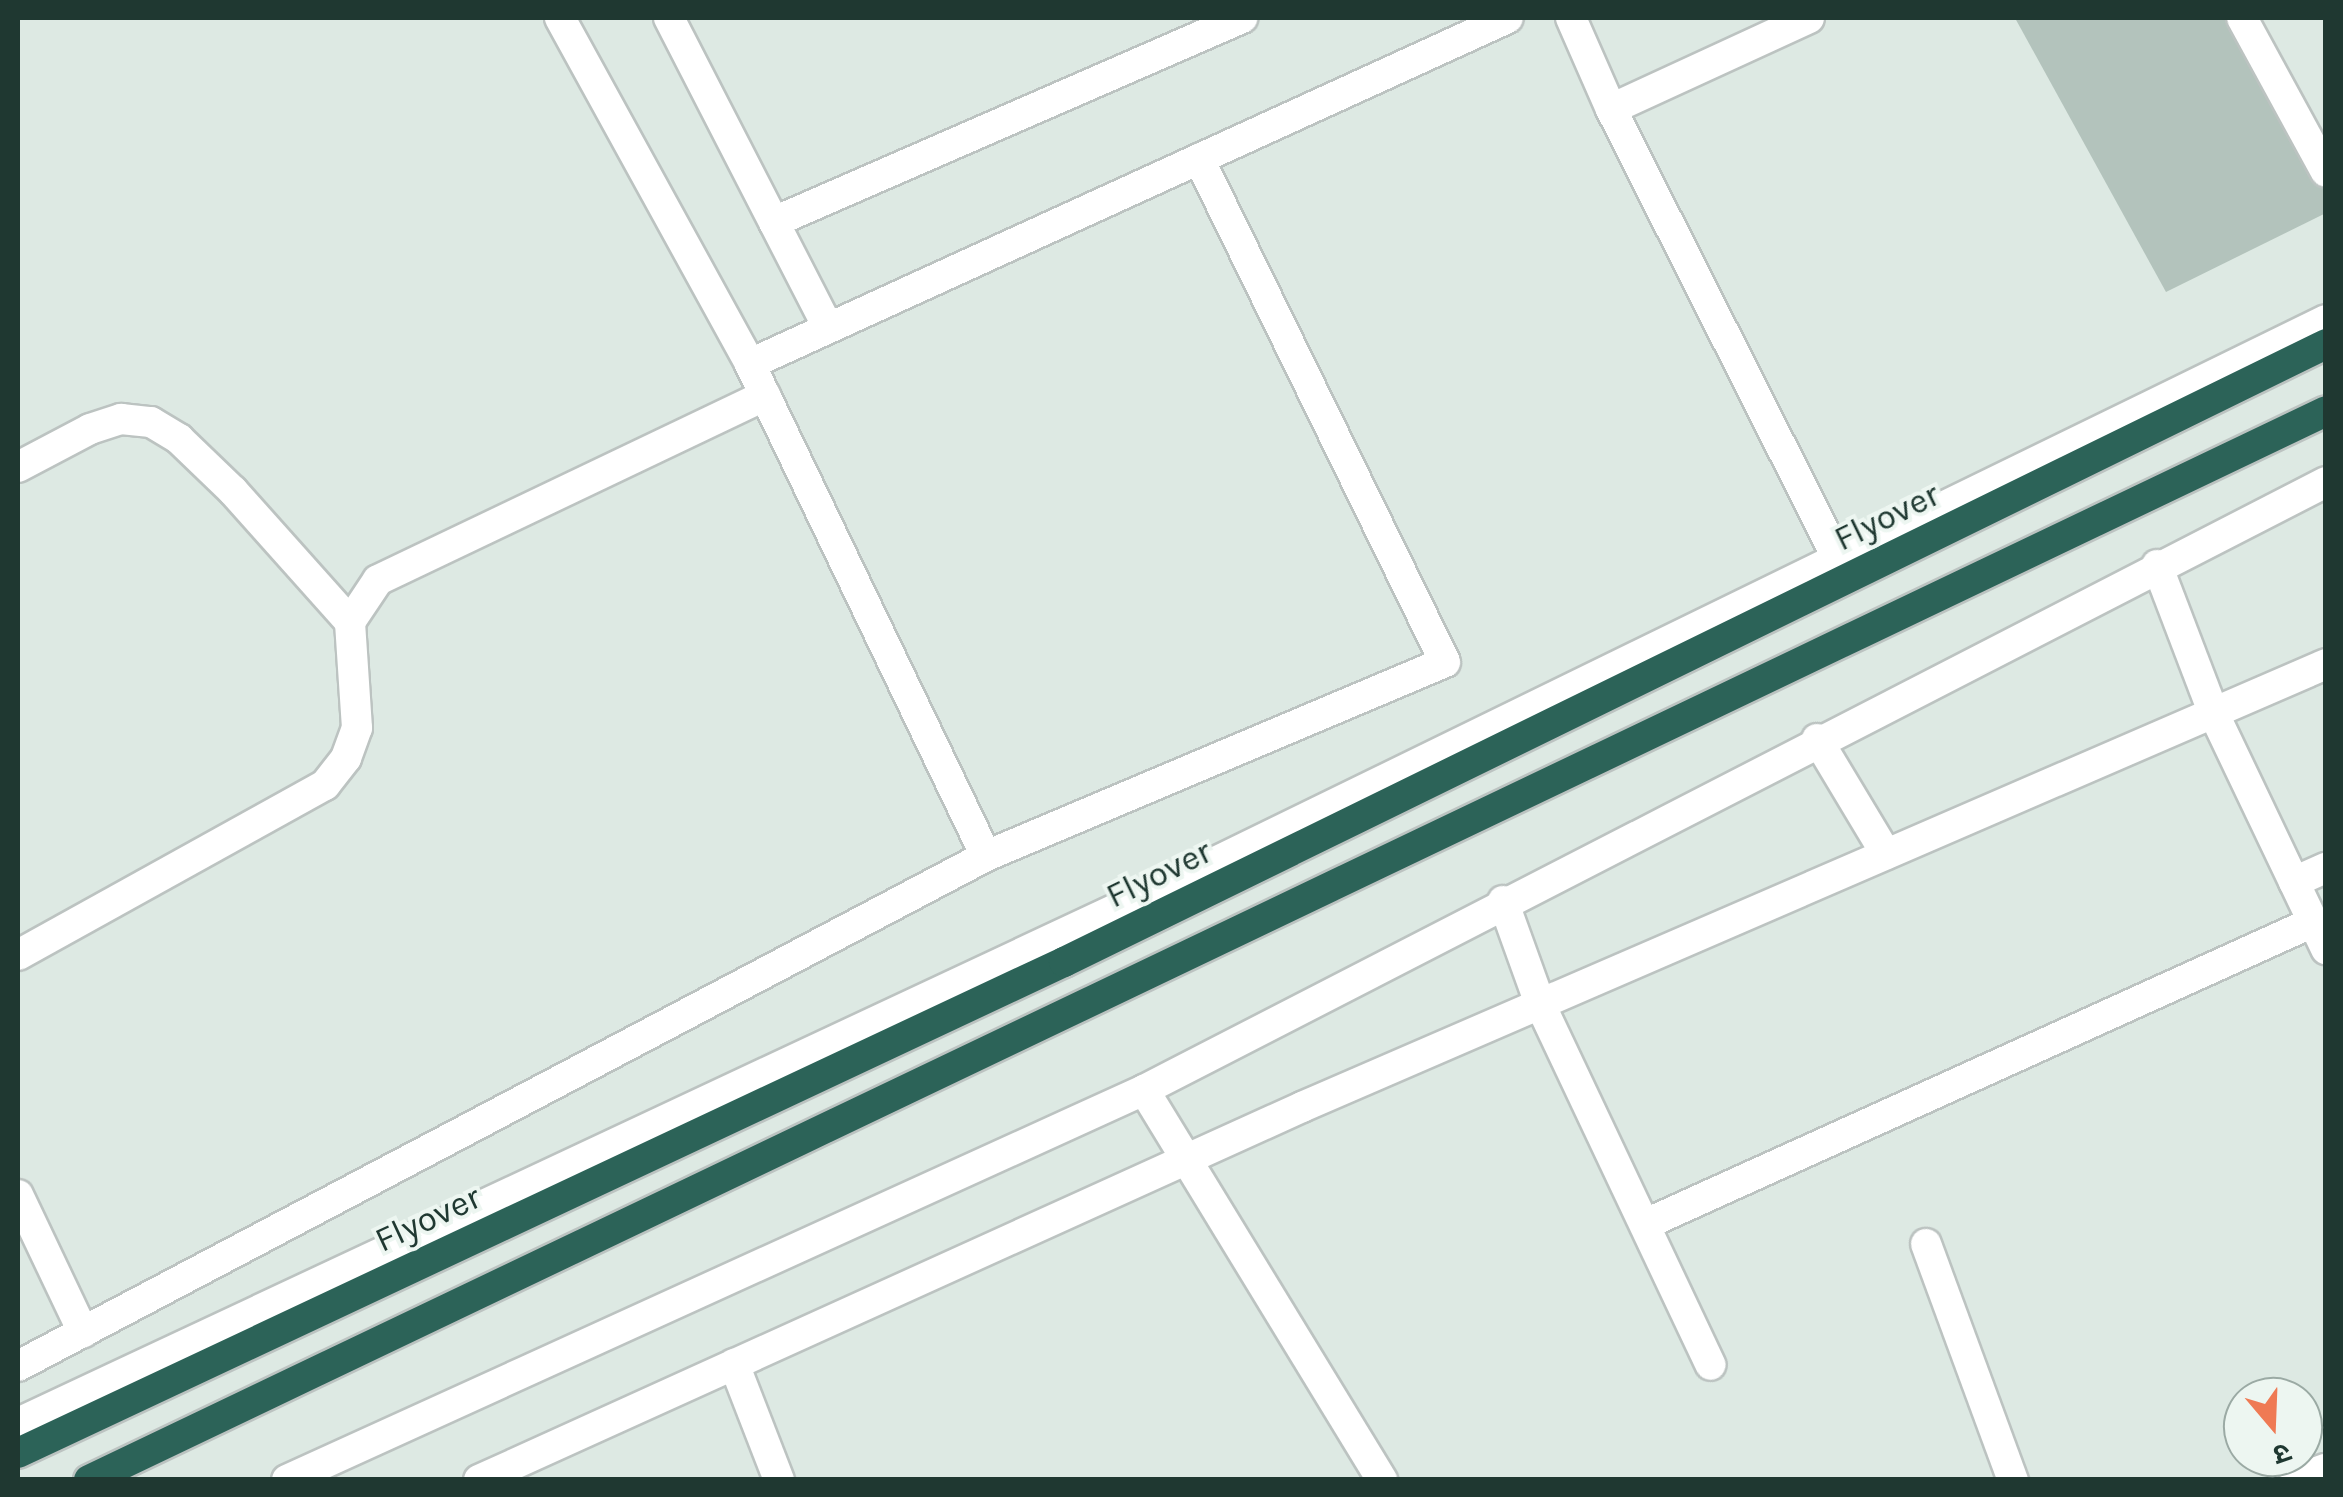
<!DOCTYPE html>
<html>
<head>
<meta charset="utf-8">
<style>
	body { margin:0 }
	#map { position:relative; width:2343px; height:1497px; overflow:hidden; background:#dde9e3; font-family:Karla,"Noto Sans Devanagari",sans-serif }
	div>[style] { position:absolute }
	.building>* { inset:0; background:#b3c3bc }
	.roads { filter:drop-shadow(2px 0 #bcc3c1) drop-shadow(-2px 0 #bcc3c1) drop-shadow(0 2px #bcc3c1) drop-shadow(0 -2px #bcc3c1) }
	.minor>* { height:30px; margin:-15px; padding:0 15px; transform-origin:15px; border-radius:15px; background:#fff }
	.highway>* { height:30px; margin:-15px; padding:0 15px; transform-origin:15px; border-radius:15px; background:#2c6358 }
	span { translate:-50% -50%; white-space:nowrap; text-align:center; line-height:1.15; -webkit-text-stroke:8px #edf6f1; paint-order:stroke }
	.street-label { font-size:35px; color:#1f3831 }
	.frame { position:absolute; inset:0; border:20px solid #1f3831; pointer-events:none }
	.north { position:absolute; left:2223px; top:1377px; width:100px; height:100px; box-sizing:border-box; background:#edf6f1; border:2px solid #9baaa4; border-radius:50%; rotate:161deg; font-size:28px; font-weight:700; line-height:40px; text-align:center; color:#1f3831 }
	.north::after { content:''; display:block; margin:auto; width:35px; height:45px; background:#ef7a54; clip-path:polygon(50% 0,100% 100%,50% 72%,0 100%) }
</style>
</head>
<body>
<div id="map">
	<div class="building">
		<div style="clip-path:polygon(2015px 18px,2237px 18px,2326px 182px,2326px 213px,2166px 292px)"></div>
	</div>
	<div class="roads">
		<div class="minor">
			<div style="left:560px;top:18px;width:395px;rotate:61.2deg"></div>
			<div style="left:669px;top:18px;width:348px;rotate:62.8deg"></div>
			<div style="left:1571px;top:18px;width:99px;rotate:66.3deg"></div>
			<div style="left:1809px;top:18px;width:218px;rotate:155.3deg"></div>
			<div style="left:1611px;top:109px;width:506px;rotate:63.23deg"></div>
			<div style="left:2242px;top:18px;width:175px;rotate:61.4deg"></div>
			<div style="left:774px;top:222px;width:511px;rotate:-23.55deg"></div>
			<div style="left:18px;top:467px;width:81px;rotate:-27.8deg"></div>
			<div style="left:90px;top:429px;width:33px;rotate:-18deg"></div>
			<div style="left:121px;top:419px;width:30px;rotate:6deg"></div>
			<div style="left:151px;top:422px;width:33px;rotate:31deg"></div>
			<div style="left:179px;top:439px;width:75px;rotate:43.9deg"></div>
			<div style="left:233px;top:491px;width:176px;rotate:48.2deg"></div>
			<div style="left:2157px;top:565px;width:157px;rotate:69.1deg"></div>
			<div style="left:2213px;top:712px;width:263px;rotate:64.5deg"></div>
			<div style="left:1817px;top:739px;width:134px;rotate:59deg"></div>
			<div style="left:986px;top:856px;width:546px;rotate:-115.63deg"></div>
			<div style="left:750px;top:364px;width:833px;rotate:-24.54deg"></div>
			<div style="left:2294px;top:882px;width:35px;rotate:-24deg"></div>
			<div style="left:1503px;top:901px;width:109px;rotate:70.2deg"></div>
			<div style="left:1540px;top:1004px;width:399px;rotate:64.7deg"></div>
			<div style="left:18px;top:955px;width:351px;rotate:-29deg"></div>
			<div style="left:325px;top:785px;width:34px;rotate:-52deg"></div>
			<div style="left:346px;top:758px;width:32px;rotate:-70deg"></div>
			<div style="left:357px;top:728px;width:106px;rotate:-93.8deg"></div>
			<div style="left:350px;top:622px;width:50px;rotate:-56.3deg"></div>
			<div style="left:378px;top:580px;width:429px;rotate:-25.5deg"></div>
			<div style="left:1144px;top:1090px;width:457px;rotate:58.6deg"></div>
			<div style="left:18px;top:1195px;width:152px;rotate:64.6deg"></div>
			<div style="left:1648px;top:1223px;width:730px;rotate:-24.35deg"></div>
			<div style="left:1926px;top:1244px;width:252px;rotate:69.8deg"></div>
			<div style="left:734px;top:1364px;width:124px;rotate:68.8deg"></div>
			<div style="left:18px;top:1366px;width:1094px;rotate:-27.78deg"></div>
			<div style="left:986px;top:856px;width:498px;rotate:-22.9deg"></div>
			<div style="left:1445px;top:662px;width:560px;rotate:-116.06deg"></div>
			<div style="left:18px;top:1423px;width:1304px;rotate:-25.09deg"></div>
			<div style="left:1199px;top:870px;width:1254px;rotate:-26.01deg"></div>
			<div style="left:287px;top:1480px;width:942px;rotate:-24.47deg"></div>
			<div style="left:1144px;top:1090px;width:1329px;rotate:-27.22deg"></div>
			<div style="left:479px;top:1480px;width:904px;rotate:-24.38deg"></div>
			<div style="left:1302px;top:1107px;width:1116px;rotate:-23.39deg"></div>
			<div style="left:2295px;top:1480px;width:33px;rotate:-20deg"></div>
		</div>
		<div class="highway">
			<div style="left:18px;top:1453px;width:1156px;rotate:-25.15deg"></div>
			<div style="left:1064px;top:962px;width:1405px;rotate:-26.09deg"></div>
			<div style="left:89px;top:1480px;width:2479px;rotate:-25.54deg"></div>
		</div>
	</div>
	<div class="street-label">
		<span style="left:1887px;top:517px;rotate:-26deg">Flyover</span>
		<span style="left:1159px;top:874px;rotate:-26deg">Flyover</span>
		<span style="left:428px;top:1219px;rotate:-25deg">Flyover</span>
	</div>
	<div class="frame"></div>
	<div class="north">उ</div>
</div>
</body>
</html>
